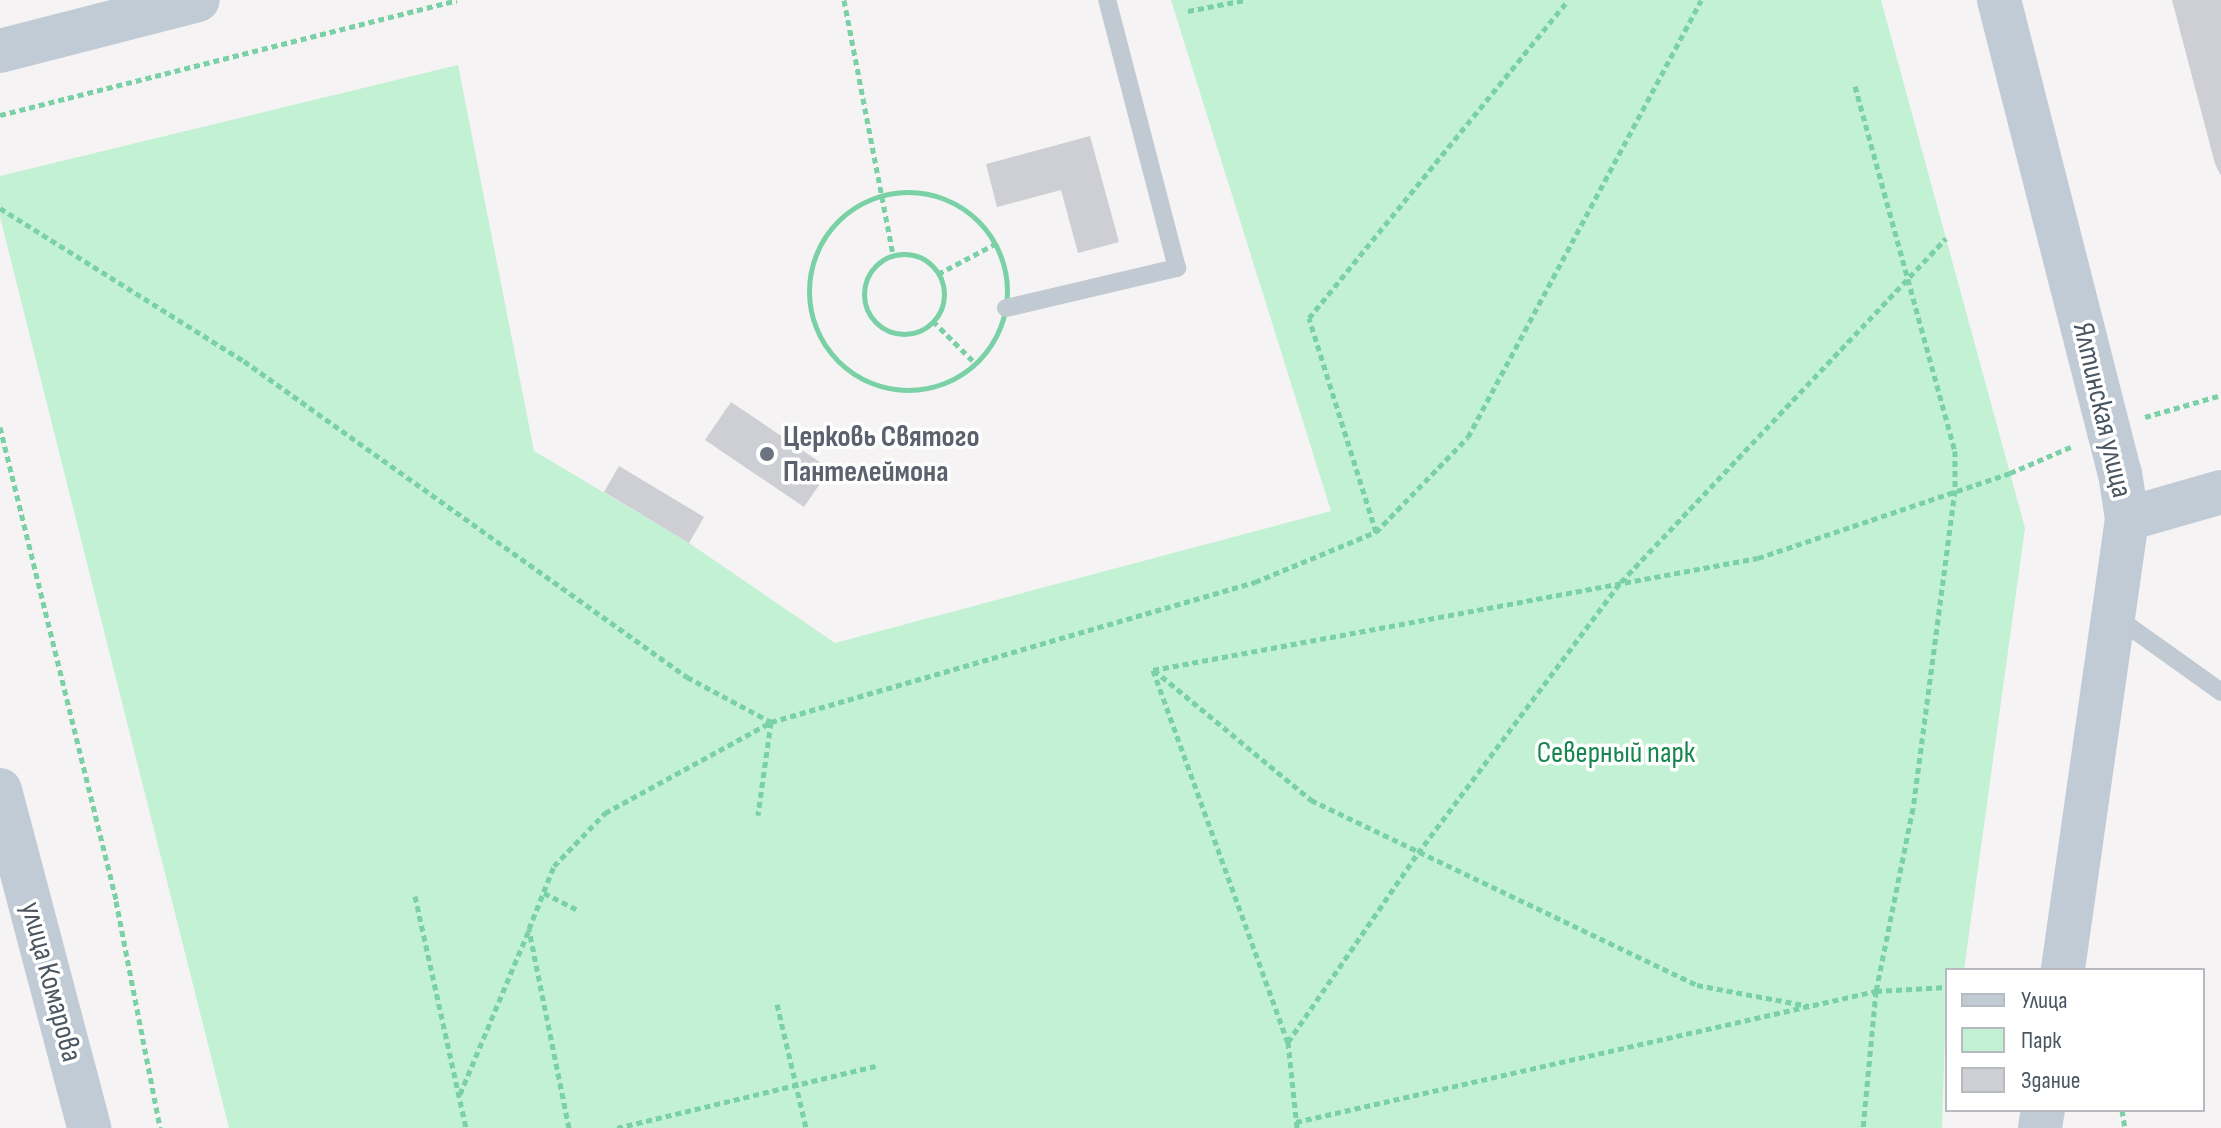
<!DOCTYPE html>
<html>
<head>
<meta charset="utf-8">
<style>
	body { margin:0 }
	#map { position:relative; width:2221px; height:1128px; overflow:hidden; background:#f5f3f3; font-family:"Sofia Sans Condensed",sans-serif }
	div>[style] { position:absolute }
	.green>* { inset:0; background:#c3f1d4 }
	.building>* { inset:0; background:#cdcfd5 }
	.path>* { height:5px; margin-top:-2.5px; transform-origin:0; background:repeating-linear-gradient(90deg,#79d1a5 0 6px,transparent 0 10px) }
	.path>.ring { margin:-2.5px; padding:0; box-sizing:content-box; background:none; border:5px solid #79d1a5; border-radius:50% }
	.lane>* { height:18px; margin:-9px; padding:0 9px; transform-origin:9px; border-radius:9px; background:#c1cad2 }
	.secondary>* { height:44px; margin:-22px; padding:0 22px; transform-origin:22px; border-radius:22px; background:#c1cbd6 }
	.dots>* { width:22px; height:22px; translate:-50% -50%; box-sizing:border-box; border:4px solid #fff; border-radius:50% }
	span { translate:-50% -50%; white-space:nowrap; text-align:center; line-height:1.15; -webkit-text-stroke:7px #fff; paint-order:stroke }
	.street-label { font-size:30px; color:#4a5661 }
	.worship-label { font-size:30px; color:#5b616d; font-weight:700 }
	.left { translate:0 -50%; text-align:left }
	.park-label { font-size:30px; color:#16874e }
	.legend { position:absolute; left:1945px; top:968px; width:260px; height:144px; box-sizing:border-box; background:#fff; border:2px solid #b7bbc0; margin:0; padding:10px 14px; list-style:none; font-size:24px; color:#4a5661 }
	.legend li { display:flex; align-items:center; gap:16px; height:40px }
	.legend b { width:40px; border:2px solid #b7bbc0 }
</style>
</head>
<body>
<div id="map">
	<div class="green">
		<div style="clip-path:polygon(1171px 0,1881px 0,2025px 528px,1964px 970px,1947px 970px,1942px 1128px,229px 1128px,0 217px,0 176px,458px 65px,534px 451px,689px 543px,835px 643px,1331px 511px)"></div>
	</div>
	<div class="building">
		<div style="clip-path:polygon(2172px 0,2221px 0,2221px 176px,2215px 164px)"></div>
		<div style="clip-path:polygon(1090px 136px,1119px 242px,1078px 253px,1061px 190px,997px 207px,986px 164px)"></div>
		<div style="clip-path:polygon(731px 402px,830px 469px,804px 507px,705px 440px)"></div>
		<div style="clip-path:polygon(619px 466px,704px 517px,689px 543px,604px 492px)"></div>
	</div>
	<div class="path">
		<div style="left:844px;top:0;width:260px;rotate:79.1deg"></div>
		<div style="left:1188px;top:11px;width:58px;rotate:-10.9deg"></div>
		<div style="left:1855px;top:86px;width:378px;rotate:74.7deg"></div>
		<div style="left:1955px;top:451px;width:39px;rotate:90deg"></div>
		<div style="left:1955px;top:490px;width:321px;rotate:97.5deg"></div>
		<div style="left:1913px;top:808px;width:187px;rotate:101.4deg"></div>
		<div style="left:1876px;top:991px;width:138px;rotate:95.4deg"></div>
		<div style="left:0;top:115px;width:471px;rotate:-14.1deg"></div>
		<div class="ring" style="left:809px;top:192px;width:193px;height:193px"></div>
		<div style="left:0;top:208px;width:288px;rotate:32.1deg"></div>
		<div style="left:244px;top:361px;width:544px;rotate:35.5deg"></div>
		<div style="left:687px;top:677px;width:95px;rotate:28.2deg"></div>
		<div style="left:771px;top:722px;width:94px;rotate:98deg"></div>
		<div class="ring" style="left:864px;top:254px;width:75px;height:75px"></div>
		<div style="left:938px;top:274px;width:64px;rotate:-27.8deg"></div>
		<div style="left:933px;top:321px;width:61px;rotate:45deg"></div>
		<div style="left:2145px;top:417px;width:79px;rotate:-16.1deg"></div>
		<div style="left:0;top:427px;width:488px;rotate:76.2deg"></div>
		<div style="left:116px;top:901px;width:231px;rotate:79deg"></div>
		<div style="left:1376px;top:532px;width:132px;rotate:-45.9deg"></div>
		<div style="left:1468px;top:437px;width:495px;rotate:-61.9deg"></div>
		<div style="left:1153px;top:670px;width:615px;rotate:-10.49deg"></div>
		<div style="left:1758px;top:558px;width:266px;rotate:-18.6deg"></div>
		<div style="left:2010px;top:473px;width:69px;rotate:-23.2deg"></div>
		<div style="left:1153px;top:670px;width:396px;rotate:70.1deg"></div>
		<div style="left:1288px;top:1042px;width:86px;rotate:84deg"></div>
		<div style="left:1154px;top:670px;width:204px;rotate:39.6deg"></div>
		<div style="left:1311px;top:800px;width:428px;rotate:25.6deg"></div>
		<div style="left:1697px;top:985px;width:114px;rotate:10.6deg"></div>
		<div style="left:544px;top:893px;width:40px;rotate:26.6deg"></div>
		<div style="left:415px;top:896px;width:238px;rotate:77.6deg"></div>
		<div style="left:777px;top:1004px;width:127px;rotate:76.8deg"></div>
		<div style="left:1288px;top:1042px;width:229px;rotate:-55.5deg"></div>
		<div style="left:1418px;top:853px;width:339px;rotate:-53.2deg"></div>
		<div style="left:1621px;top:582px;width:473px;rotate:-46.6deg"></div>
		<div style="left:460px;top:1094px;width:178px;rotate:-67.2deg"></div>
		<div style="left:2122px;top:1110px;width:18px;rotate:81deg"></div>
		<div style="left:1296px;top:1122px;width:595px;rotate:-12.73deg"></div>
		<div style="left:1876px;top:991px;width:71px;rotate:-3.2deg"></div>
		<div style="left:569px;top:1128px;width:203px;rotate:-101.4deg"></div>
		<div style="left:529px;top:929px;width:68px;rotate:-68.4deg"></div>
		<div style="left:554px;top:866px;width:74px;rotate:-46.1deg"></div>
		<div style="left:605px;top:813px;width:189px;rotate:-28.7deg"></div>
		<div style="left:771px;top:722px;width:504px;rotate:-16.13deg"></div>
		<div style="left:1255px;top:582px;width:131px;rotate:-22.5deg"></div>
		<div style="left:1376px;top:532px;width:224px;rotate:-107.4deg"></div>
		<div style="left:1309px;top:318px;width:410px;rotate:-50.8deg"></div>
		<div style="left:617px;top:1128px;width:269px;rotate:-13.5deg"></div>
	</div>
	<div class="lane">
		<div style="left:1006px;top:308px;width:176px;rotate:-13.2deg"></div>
		<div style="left:1177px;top:268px;width:277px;rotate:-104.6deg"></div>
		<div style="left:2116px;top:617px;width:129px;rotate:35.5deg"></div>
	</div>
	<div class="secondary">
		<div style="left:1999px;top:0;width:488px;rotate:75.7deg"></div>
		<div style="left:2120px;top:473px;width:47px;rotate:81.3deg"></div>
		<div style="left:2127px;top:519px;width:456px;rotate:98.1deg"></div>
		<div style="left:0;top:51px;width:204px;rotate:-14.4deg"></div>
		<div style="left:2127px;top:519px;width:98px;rotate:-16deg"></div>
		<div style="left:0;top:790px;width:350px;rotate:75.2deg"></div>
		<div style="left:2040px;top:1128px;width:18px;rotate:-81deg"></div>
	</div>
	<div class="dots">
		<div style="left:767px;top:454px;background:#6b7280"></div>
	</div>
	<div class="street-label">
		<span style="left:2102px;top:410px;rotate:77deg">Ялтинская улица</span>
		<span style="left:51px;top:982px;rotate:75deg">улица Комарова</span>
	</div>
	<div class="worship-label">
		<span class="left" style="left:783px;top:454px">Церковь Святого<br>Пантелеймона</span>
	</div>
	<div class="park-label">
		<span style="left:1616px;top:753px">Северный парк</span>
	</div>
	<ul class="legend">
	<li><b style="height:10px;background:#c1cbd6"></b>Улица</li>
	<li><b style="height:22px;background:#c3f1d4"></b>Парк</li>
	<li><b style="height:22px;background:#cdcfd5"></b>Здание</li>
	</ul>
</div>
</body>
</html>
